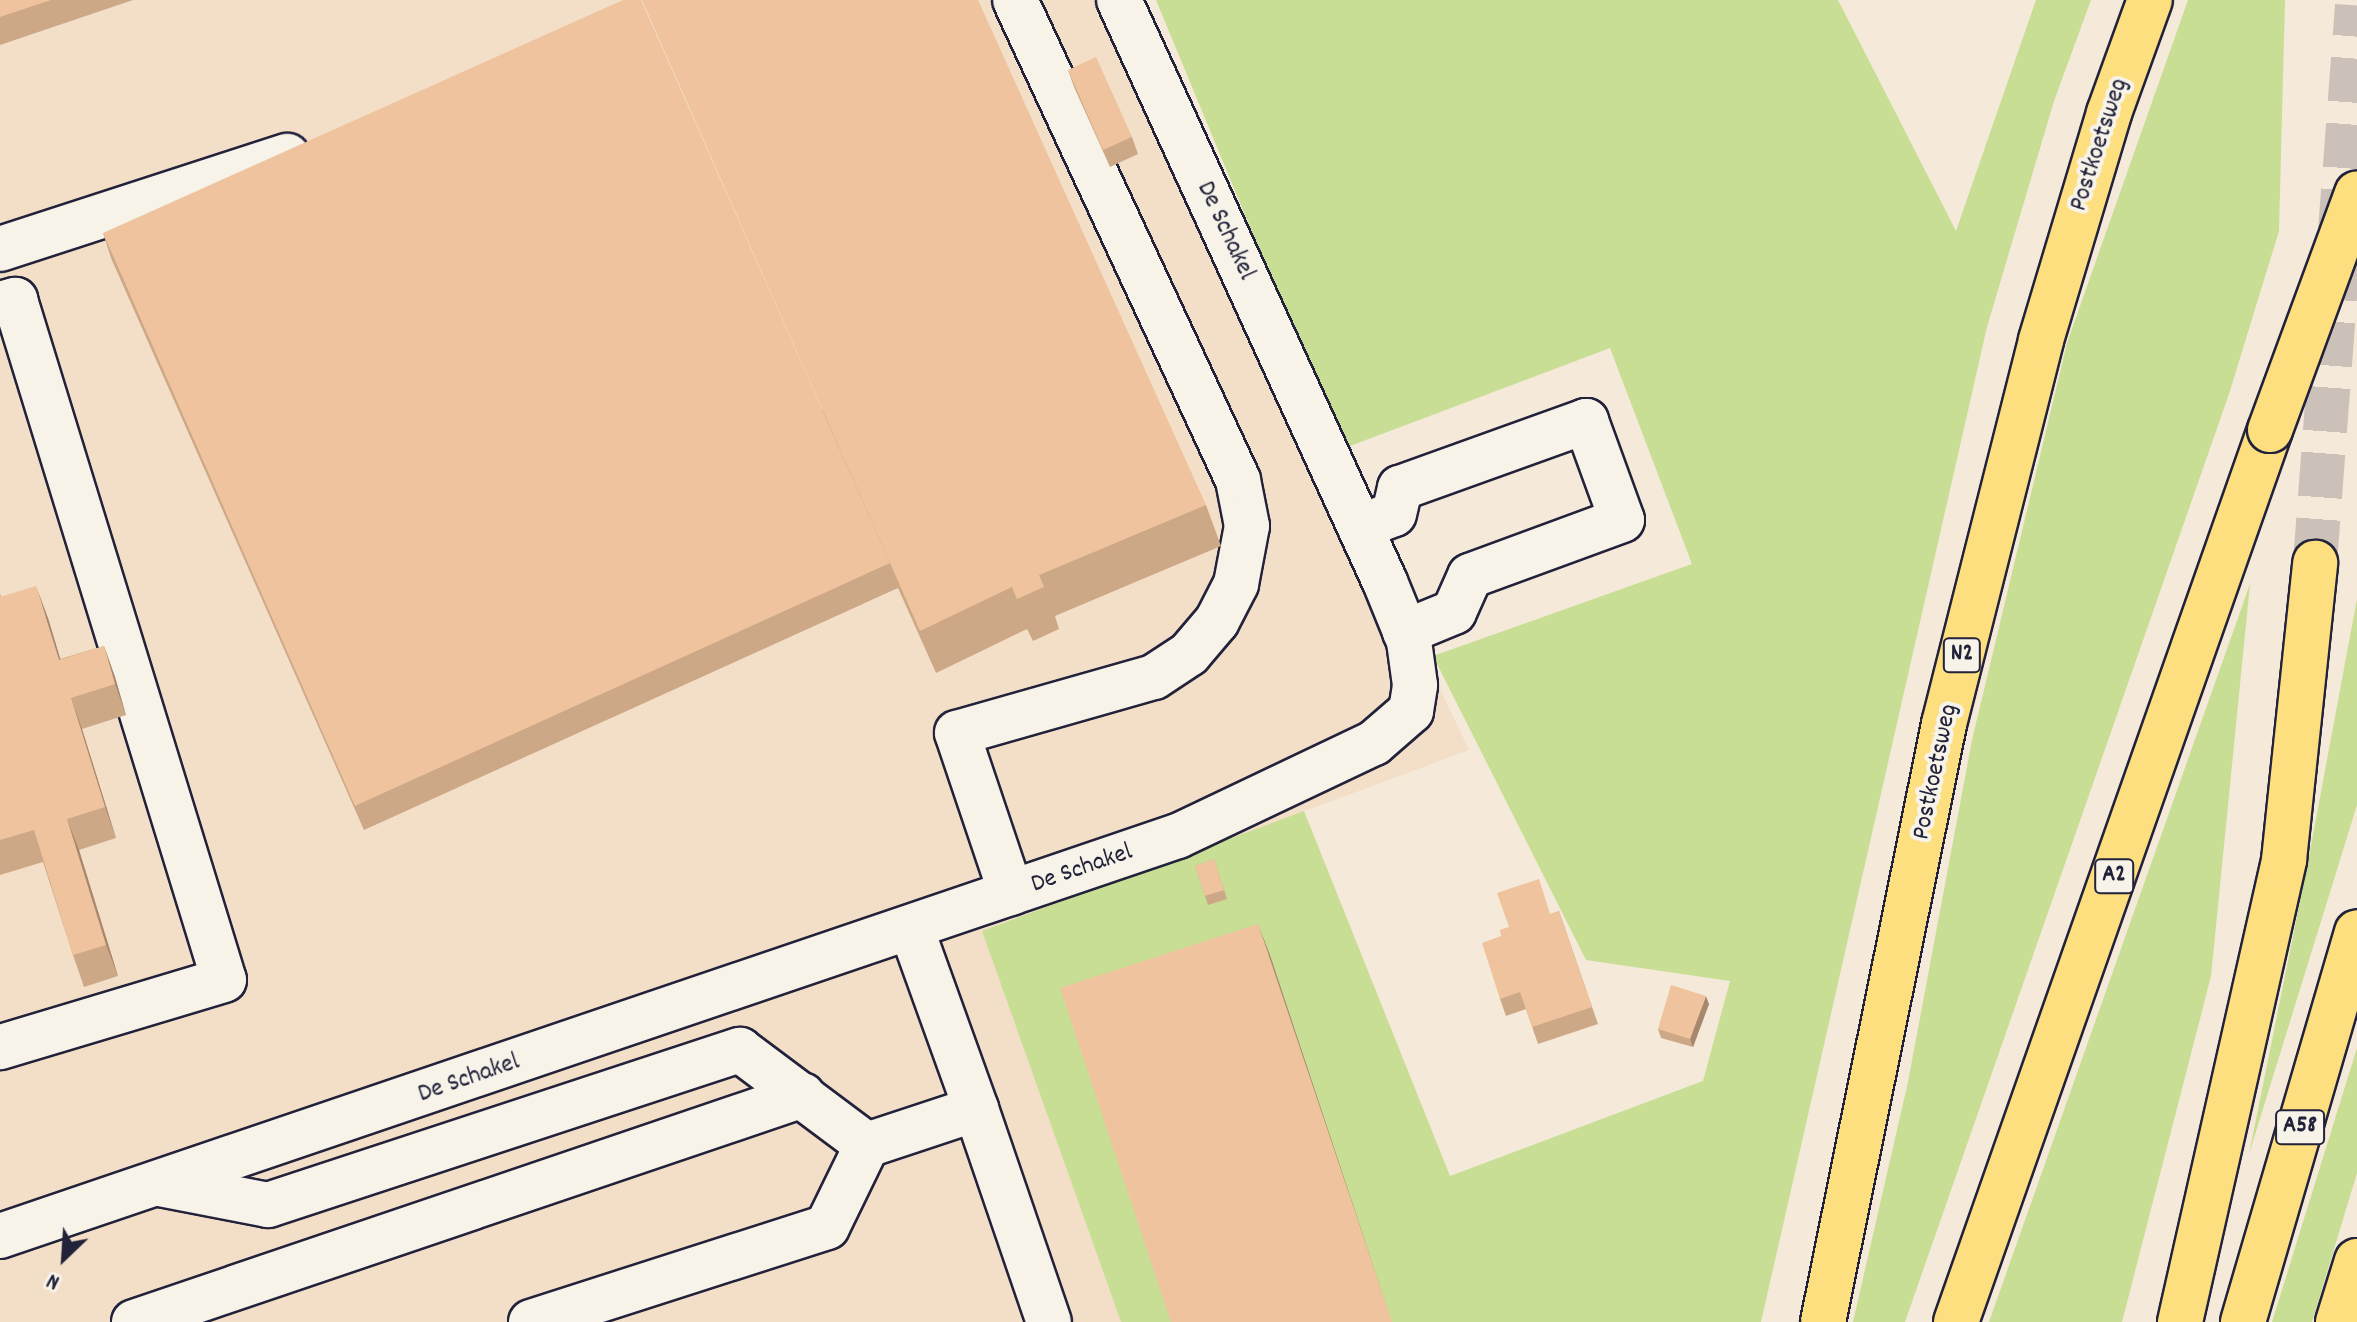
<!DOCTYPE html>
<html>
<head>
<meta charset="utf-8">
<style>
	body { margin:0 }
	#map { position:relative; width:2357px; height:1322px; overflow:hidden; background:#f5e9d9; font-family:Dekko,sans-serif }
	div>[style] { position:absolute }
	.built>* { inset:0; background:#f3dec7 }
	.green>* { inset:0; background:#c7de94 }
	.highway-tunnel>* { height:44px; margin-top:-22px; transform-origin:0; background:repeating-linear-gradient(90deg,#cbc1b9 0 44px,transparent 0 66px) }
	.roads { filter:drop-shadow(2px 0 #22223b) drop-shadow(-2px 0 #22223b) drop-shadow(0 2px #22223b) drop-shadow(0 -2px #22223b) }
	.minor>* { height:44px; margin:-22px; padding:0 22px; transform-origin:22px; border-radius:22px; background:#f7f3e8 }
	.highway>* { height:44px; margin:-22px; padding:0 22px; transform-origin:22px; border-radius:22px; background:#fddf80 }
	.bridges { filter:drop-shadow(2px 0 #22223b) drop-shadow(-2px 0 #22223b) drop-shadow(0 2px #22223b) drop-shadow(0 -2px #22223b) }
	.highway-bridge>* { height:44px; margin:-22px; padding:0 22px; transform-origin:22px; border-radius:22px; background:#fddf80 }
	.wall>* { inset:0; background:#cda887 }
	.shaded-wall>* { inset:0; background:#a7886e }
	.building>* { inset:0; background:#eec39d }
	span { translate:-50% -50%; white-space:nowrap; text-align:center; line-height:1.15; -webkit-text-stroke:8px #f7f3e8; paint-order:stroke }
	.shield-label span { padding:2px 6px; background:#f7f3e8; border:2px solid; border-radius:6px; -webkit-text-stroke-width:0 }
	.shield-label { font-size:24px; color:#22223b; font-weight:700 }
	.street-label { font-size:26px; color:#22223b }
	.north { position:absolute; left:24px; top:1218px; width:80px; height:80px; -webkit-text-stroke:6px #f7f3e8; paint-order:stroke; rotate:205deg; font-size:22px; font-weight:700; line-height:32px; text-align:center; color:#22223b }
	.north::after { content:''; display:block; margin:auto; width:28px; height:36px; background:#22223b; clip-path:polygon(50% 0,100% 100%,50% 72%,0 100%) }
</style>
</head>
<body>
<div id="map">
	<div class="built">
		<div style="clip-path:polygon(0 0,1114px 0,1469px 750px,982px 931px,1121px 1322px,0 1322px)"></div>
	</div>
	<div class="green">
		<div style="clip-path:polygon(1156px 0,1838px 0,1956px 231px,2036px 0,2091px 0,2054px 101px,1987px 327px,1761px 1322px,1121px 1322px,982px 931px,1304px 811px,1450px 1176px,1703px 1081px,1730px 981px,1586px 960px,1433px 656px,1692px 564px,1610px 348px,1342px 449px)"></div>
		<div style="clip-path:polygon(2188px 0,2285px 0,2279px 231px,2229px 394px,1905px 1322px,1853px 1322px,1908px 1082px,1972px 740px,2067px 343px)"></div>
		<div style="clip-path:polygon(2250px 584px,2211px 976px,2122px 1322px,1989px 1322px)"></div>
		<div style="clip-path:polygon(2357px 599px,2357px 805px,2249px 1154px,2307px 867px)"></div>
		<div style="clip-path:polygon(2357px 1048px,2357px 1173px,2312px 1322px,2272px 1322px)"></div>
	</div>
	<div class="highway-tunnel">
		<div style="left:2315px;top:563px;width:559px;rotate:-85.69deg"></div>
	</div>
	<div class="roads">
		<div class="minor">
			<div style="left:0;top:249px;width:302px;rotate:-18deg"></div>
			<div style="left:0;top:304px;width:16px;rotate:-15deg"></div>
			<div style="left:15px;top:300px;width:711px;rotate:72.92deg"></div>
			<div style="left:224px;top:980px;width:234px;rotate:163.3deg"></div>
			<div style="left:1360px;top:527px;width:36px;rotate:-21deg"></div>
			<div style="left:1394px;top:514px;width:27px;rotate:-77deg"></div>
			<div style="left:1400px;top:488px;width:198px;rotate:-19.8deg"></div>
			<div style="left:1586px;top:421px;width:105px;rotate:70deg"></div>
			<div style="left:1622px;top:520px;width:162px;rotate:159.8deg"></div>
			<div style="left:1470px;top:576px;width:39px;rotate:114deg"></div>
			<div style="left:1454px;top:612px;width:53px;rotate:157.8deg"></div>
			<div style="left:1011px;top:893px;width:169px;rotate:-108.6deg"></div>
			<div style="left:957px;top:733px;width:205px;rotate:-15.9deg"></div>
			<div style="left:1154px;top:677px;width:42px;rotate:-33.3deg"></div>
			<div style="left:1189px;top:654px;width:43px;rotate:-49.7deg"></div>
			<div style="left:1217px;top:621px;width:42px;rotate:-62.8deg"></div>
			<div style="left:1236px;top:584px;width:59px;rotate:-79.3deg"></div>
			<div style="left:1247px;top:526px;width:47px;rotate:-101.1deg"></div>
			<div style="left:1238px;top:480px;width:529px;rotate:-114.92deg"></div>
			<div style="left:911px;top:928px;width:192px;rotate:70.2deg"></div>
			<div style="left:160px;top:1184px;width:110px;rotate:11deg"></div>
			<div style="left:268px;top:1205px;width:497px;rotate:-18.2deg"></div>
			<div style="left:740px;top:1050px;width:159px;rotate:36.8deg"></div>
			<div style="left:867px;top:1145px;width:115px;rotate:-18.3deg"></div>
			<div style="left:976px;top:1109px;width:225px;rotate:71.1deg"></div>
			<div style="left:0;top:1236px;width:1244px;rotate:-18.76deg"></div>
			<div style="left:1178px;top:836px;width:217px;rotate:-25.4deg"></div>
			<div style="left:1374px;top:743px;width:49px;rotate:-40.9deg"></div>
			<div style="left:1411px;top:711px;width:26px;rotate:-81deg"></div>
			<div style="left:1415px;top:685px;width:44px;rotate:-97.8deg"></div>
			<div style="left:1409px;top:641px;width:64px;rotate:-112.1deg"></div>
			<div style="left:1385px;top:582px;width:640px;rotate:-114.56deg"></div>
			<div style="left:134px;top:1322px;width:706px;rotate:-18.74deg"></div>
			<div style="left:531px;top:1322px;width:311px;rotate:-17.8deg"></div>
			<div style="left:827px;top:1227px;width:91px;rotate:-64deg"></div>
		</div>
		<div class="highway">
			<div style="left:1823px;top:1322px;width:610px;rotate:-78.56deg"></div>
			<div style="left:1944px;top:724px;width:396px;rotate:-75.8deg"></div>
			<div style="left:2041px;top:340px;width:237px;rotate:-73.3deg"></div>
			<div style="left:2109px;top:113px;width:120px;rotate:-70.1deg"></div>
			<div style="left:1956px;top:1322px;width:946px;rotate:-70.61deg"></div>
			<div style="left:2180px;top:1322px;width:474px;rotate:-77.3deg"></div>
			<div style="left:2284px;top:860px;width:299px;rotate:-84deg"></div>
			<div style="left:2243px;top:1322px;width:406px;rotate:-73.7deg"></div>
			<div style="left:2338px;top:1322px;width:64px;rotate:-72.7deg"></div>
		</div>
	</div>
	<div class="bridges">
		<div class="highway-bridge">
			<div style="left:2270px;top:430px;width:252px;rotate:-69.8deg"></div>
		</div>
	</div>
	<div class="wall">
		<div style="clip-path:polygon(0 0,133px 0,0 45px)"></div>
		<div style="clip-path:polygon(1068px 70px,1132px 137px,1138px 154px,1110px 167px,1074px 87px)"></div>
		<div style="clip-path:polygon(103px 233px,1206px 505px,1221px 546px,1055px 616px,1059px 629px,1033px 641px,1027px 629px,936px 673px,898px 588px,364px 830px,111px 258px)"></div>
		<div style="clip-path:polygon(0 593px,1px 597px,48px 618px,60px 659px,104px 646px,115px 677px,126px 715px,82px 729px,116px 838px,79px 850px,118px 976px,84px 987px,73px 955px,43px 862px,0 875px)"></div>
		<div style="clip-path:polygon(1214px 859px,1227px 899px,1208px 905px,1195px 866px)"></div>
		<div style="clip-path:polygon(1559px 911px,1598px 1024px,1538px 1044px,1526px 1009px,1506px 1016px,1500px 999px,1551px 914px)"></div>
		<div style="clip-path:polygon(1709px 1004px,1693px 1047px,1661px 1038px,1658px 1029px)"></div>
	</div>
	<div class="shaded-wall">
		<div style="clip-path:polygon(36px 586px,48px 618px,70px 691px,59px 660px)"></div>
		<div style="clip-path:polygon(104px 646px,115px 677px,126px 715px,115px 684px)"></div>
		<div style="clip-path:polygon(71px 698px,82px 729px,116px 838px,105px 807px)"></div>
		<div style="clip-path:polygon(67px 819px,79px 850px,118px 976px,106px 945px)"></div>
		<div style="clip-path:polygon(1258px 924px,1270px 955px,1392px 1322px)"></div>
		<div style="clip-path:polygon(1706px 996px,1709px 1004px,1693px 1047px,1690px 1039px)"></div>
	</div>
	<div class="building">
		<div style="clip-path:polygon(0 0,51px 0,0 17px)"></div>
		<div style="clip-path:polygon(623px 0,641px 0,890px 563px,355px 806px,103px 233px)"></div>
		<div style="clip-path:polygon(642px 0,978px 0,1206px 505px,1039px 575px,1044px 587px,1017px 599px,1012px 587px,920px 631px)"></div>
		<div style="clip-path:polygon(1096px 57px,1132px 137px,1103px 150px,1068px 70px)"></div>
		<div style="clip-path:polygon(36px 586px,59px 660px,104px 646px,115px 684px,71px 698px,105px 807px,67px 819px,106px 945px,73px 955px,34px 830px,0 840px,0 597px)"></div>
		<div style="clip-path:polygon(1214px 859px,1224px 890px,1205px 896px,1195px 866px)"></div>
		<div style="clip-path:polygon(1539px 879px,1550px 914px,1559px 911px,1592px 1007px,1532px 1027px,1520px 992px,1500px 999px,1482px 943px,1501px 936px,1500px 930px,1509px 927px,1497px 893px)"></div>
		<div style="clip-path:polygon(1258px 924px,1392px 1322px,1171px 1322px,1060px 988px)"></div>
		<div style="clip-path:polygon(1671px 985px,1706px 996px,1690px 1039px,1658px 1029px)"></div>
	</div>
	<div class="shield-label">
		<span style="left:1962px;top:655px">N2</span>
		<span style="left:2114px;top:876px">A2</span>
		<span style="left:2300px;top:1127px">A58</span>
	</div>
	<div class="street-label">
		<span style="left:2100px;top:145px;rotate:-72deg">Postkoetsweg</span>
		<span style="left:1225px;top:231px;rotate:65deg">De Schakel</span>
		<span style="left:1936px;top:772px;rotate:-78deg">Postkoetsweg</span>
		<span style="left:1082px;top:869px;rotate:-19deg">De Schakel</span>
		<span style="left:469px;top:1079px;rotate:-19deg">De Schakel</span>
	</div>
	<div class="north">N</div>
</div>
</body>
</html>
